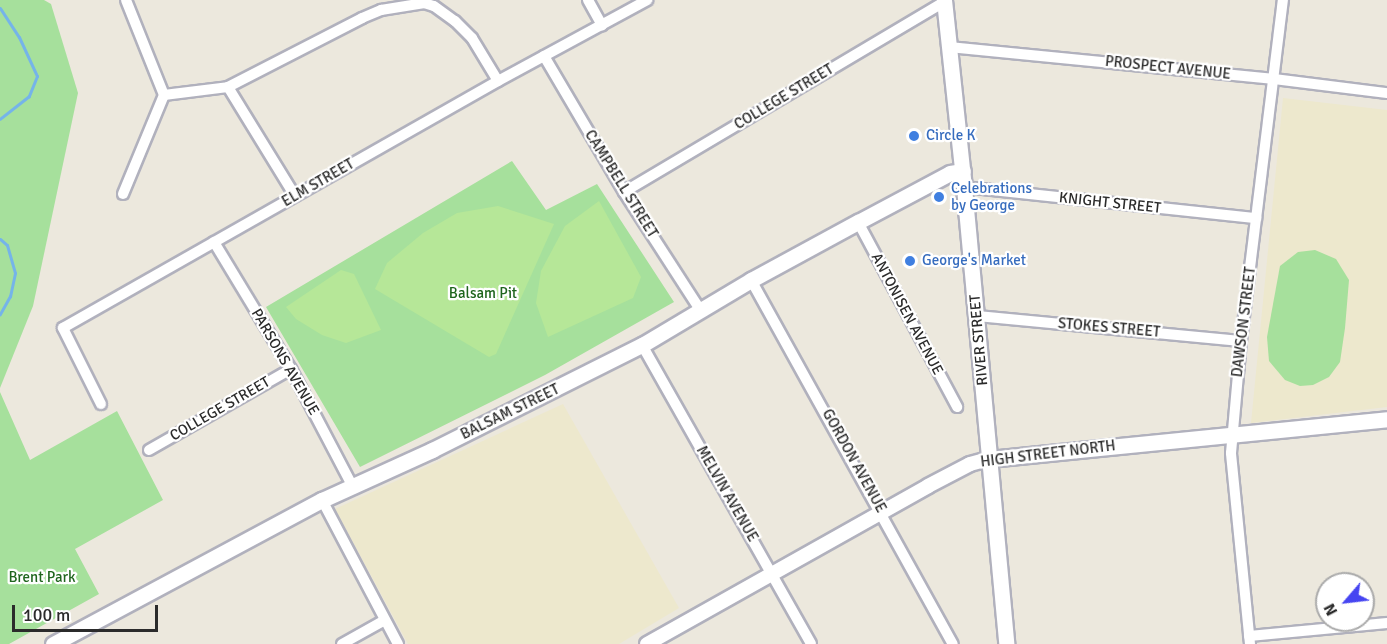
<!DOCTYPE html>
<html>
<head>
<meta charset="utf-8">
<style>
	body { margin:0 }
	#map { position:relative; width:1387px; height:644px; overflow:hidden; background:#ece8dd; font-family:Signika,sans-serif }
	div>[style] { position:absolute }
	.education>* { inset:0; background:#ede8cd }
	.green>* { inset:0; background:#a6e09c }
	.pitch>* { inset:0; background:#b6e798 }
	.stream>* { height:3px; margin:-1.5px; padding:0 1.5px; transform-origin:1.5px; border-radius:1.5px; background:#75b4e9 }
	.roads { filter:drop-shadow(2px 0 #b1b1bd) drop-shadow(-2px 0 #b1b1bd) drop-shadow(0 2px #b1b1bd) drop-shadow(0 -2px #b1b1bd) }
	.minor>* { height:10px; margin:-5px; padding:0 5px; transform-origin:5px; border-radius:5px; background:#fff }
	.tertiary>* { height:14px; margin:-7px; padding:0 7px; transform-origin:7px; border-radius:7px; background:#fff }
	.secondary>* { height:15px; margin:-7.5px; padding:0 7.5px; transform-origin:7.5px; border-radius:7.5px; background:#fff }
	.dots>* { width:16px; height:16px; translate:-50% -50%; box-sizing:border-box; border:3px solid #fff; border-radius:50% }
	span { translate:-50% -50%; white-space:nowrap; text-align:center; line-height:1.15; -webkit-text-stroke:4.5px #fff; paint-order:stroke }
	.street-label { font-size:15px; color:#2b2b2b }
	.shop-label { font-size:15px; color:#366cbe }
	.left { translate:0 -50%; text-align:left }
	.park-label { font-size:15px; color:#1f651d }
	.north { position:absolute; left:1315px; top:572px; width:60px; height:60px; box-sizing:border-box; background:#fff; border:2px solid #aaa; border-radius:50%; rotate:242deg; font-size:16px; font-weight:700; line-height:24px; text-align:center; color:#2b2b2b }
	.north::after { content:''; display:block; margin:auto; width:21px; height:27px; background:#4645f1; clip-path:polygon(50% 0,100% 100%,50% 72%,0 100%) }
	.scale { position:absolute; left:12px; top:605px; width:146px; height:27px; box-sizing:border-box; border:3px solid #2b2b2b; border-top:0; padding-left:8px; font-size:18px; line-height:21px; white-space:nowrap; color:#2b2b2b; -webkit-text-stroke:4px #fff; paint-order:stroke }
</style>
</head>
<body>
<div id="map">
	<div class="education">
		<div style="clip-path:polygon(1283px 98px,1387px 110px,1387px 407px,1251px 423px)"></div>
		<div style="clip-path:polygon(563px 404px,679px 608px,619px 644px,408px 644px,335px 509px)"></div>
	</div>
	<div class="green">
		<div style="clip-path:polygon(0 0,44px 0,51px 4px,78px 93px,33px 306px,0 388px)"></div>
		<div style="clip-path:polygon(512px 161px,546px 210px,597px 184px,674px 302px,545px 375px,360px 467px,266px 307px)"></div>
		<div style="clip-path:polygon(1315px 250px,1336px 259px,1349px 280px,1345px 328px,1340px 362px,1329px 377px,1313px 385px,1300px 386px,1285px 380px,1269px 361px,1267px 337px,1280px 266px,1298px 252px)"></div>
		<div style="clip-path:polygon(0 392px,30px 460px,117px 411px,163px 500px,75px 549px,99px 594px,9px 644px,0 644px)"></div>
	</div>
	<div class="pitch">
		<div style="clip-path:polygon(599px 201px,641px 277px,633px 298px,548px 337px,536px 303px,541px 271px,565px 226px)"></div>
		<div style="clip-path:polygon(498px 206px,554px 224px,496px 354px,489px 357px,375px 289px,387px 263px,423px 233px,457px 213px)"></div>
		<div style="clip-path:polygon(341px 270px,354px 274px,381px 330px,346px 343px,322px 335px,296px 319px,286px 307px)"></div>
	</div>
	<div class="stream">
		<div style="left:0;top:8px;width:35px;rotate:57deg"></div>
		<div style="left:19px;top:37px;width:43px;rotate:65.2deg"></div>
		<div style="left:37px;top:76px;width:22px;rotate:112deg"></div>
		<div style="left:29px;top:96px;width:37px;rotate:142deg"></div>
		<div style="left:0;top:239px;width:9px;rotate:41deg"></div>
		<div style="left:7px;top:245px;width:29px;rotate:74deg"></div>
		<div style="left:15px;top:273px;width:24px;rotate:102deg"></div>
		<div style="left:10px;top:296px;width:21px;rotate:119deg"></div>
	</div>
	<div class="roads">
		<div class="minor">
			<div style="left:588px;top:0;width:29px;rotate:61deg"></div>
			<div style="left:949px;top:47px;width:327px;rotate:5.6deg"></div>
			<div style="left:1274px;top:79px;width:114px;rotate:7.1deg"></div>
			<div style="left:544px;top:56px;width:158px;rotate:59.5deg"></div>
			<div style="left:624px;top:192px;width:142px;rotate:57.1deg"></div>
			<div style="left:228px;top:87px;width:128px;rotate:58.4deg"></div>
			<div style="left:164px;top:95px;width:64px;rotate:-7.1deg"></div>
			<div style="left:228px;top:87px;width:151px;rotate:-27.2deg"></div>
			<div style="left:362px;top:18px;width:21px;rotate:-23deg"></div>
			<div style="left:381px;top:10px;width:44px;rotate:-9.2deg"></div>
			<div style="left:424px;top:3px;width:10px;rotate:17deg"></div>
			<div style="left:434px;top:6px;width:26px;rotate:36deg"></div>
			<div style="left:455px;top:21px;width:24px;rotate:45deg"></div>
			<div style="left:472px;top:38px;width:50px;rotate:58.8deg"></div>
			<div style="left:964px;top:187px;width:294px;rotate:6.1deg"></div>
			<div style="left:624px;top:192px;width:372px;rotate:-30.7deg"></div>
			<div style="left:123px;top:194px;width:107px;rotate:-67.5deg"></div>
			<div style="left:164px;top:95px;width:102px;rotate:-111.8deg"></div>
			<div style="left:858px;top:222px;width:210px;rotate:61.8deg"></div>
			<div style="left:214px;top:242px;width:149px;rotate:58.8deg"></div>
			<div style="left:291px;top:369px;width:131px;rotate:62.3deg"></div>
			<div style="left:751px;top:280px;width:416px;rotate:61deg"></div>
			<div style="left:977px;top:316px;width:265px;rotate:5.4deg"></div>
			<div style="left:642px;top:345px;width:343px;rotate:60.5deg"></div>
			<div style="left:101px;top:404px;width:85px;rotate:-116.6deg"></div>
			<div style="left:63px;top:328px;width:500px;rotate:-29.59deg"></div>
			<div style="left:498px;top:81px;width:170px;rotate:-28.5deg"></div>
			<div style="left:149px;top:450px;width:163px;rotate:-29.7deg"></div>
			<div style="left:322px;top:500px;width:163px;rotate:62.2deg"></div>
			<div style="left:1249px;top:636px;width:139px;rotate:-5.4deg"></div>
			<div style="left:342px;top:644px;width:49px;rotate:-29.2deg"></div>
			<div style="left:1250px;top:644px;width:192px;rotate:-95.7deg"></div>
			<div style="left:1231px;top:453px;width:112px;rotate:-84.9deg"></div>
			<div style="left:1241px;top:341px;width:344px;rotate:-83deg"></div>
		</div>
		<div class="tertiary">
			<div style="left:647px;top:644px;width:322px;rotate:-29.3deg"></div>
			<div style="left:928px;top:486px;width:47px;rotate:-27.6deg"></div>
			<div style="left:970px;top:464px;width:20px;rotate:-15deg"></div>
		</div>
		<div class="secondary">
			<div style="left:944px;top:0;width:188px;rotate:83.9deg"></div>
			<div style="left:964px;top:187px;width:459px;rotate:84.7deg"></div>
			<div style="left:989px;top:459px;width:400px;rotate:-5.7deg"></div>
			<div style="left:53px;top:644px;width:305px;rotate:-28.2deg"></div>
			<div style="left:322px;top:500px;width:121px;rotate:-24.4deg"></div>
			<div style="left:432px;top:450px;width:235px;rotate:-26.6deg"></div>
			<div style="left:642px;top:345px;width:127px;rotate:-30.8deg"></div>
			<div style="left:751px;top:280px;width:122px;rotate:-28.5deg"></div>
			<div style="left:858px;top:222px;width:104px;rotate:-28deg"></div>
			<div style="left:950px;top:173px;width:13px;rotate:-9deg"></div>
		</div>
	</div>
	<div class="dots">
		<div style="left:914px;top:136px;background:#3f7fe0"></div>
		<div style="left:939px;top:197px;background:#3f7fe0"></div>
		<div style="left:910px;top:261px;background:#3f7fe0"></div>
	</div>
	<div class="street-label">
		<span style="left:1168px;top:68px;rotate:6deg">PROSPECT AVENUE</span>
		<span style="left:784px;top:97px;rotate:-31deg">COLLEGE STREET</span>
		<span style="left:318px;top:183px;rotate:-30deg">ELM STREET</span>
		<span style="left:621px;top:184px;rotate:58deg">CAMPBELL STREET</span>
		<span style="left:1110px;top:203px;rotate:6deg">KNIGHT STREET</span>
		<span style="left:907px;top:314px;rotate:62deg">ANTONISEN AVENUE</span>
		<span style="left:1244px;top:322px;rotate:-83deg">DAWSON STREET</span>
		<span style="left:1109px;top:328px;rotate:5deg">STOKES STREET</span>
		<span style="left:979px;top:340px;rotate:-95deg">RIVER STREET</span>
		<span style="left:285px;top:362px;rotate:60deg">PARSONS AVENUE</span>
		<span style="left:220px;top:409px;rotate:-30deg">COLLEGE STREET</span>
		<span style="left:510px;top:412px;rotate:-26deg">BALSAM STREET</span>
		<span style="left:1048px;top:454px;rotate:-7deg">HIGH STREET NORTH</span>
		<span style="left:854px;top:461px;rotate:61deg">GORDON AVENUE</span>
		<span style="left:727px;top:494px;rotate:60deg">MELVIN AVENUE</span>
	</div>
	<div class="shop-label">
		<span class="left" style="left:926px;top:136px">Circle K</span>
		<span class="left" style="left:951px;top:197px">Celebrations<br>by George</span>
		<span class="left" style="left:922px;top:261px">George's Market</span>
	</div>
	<div class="park-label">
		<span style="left:483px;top:294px">Balsam Pit</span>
		<span style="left:42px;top:578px">Brent Park</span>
	</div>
	<div class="north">N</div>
	<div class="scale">100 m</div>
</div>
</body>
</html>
